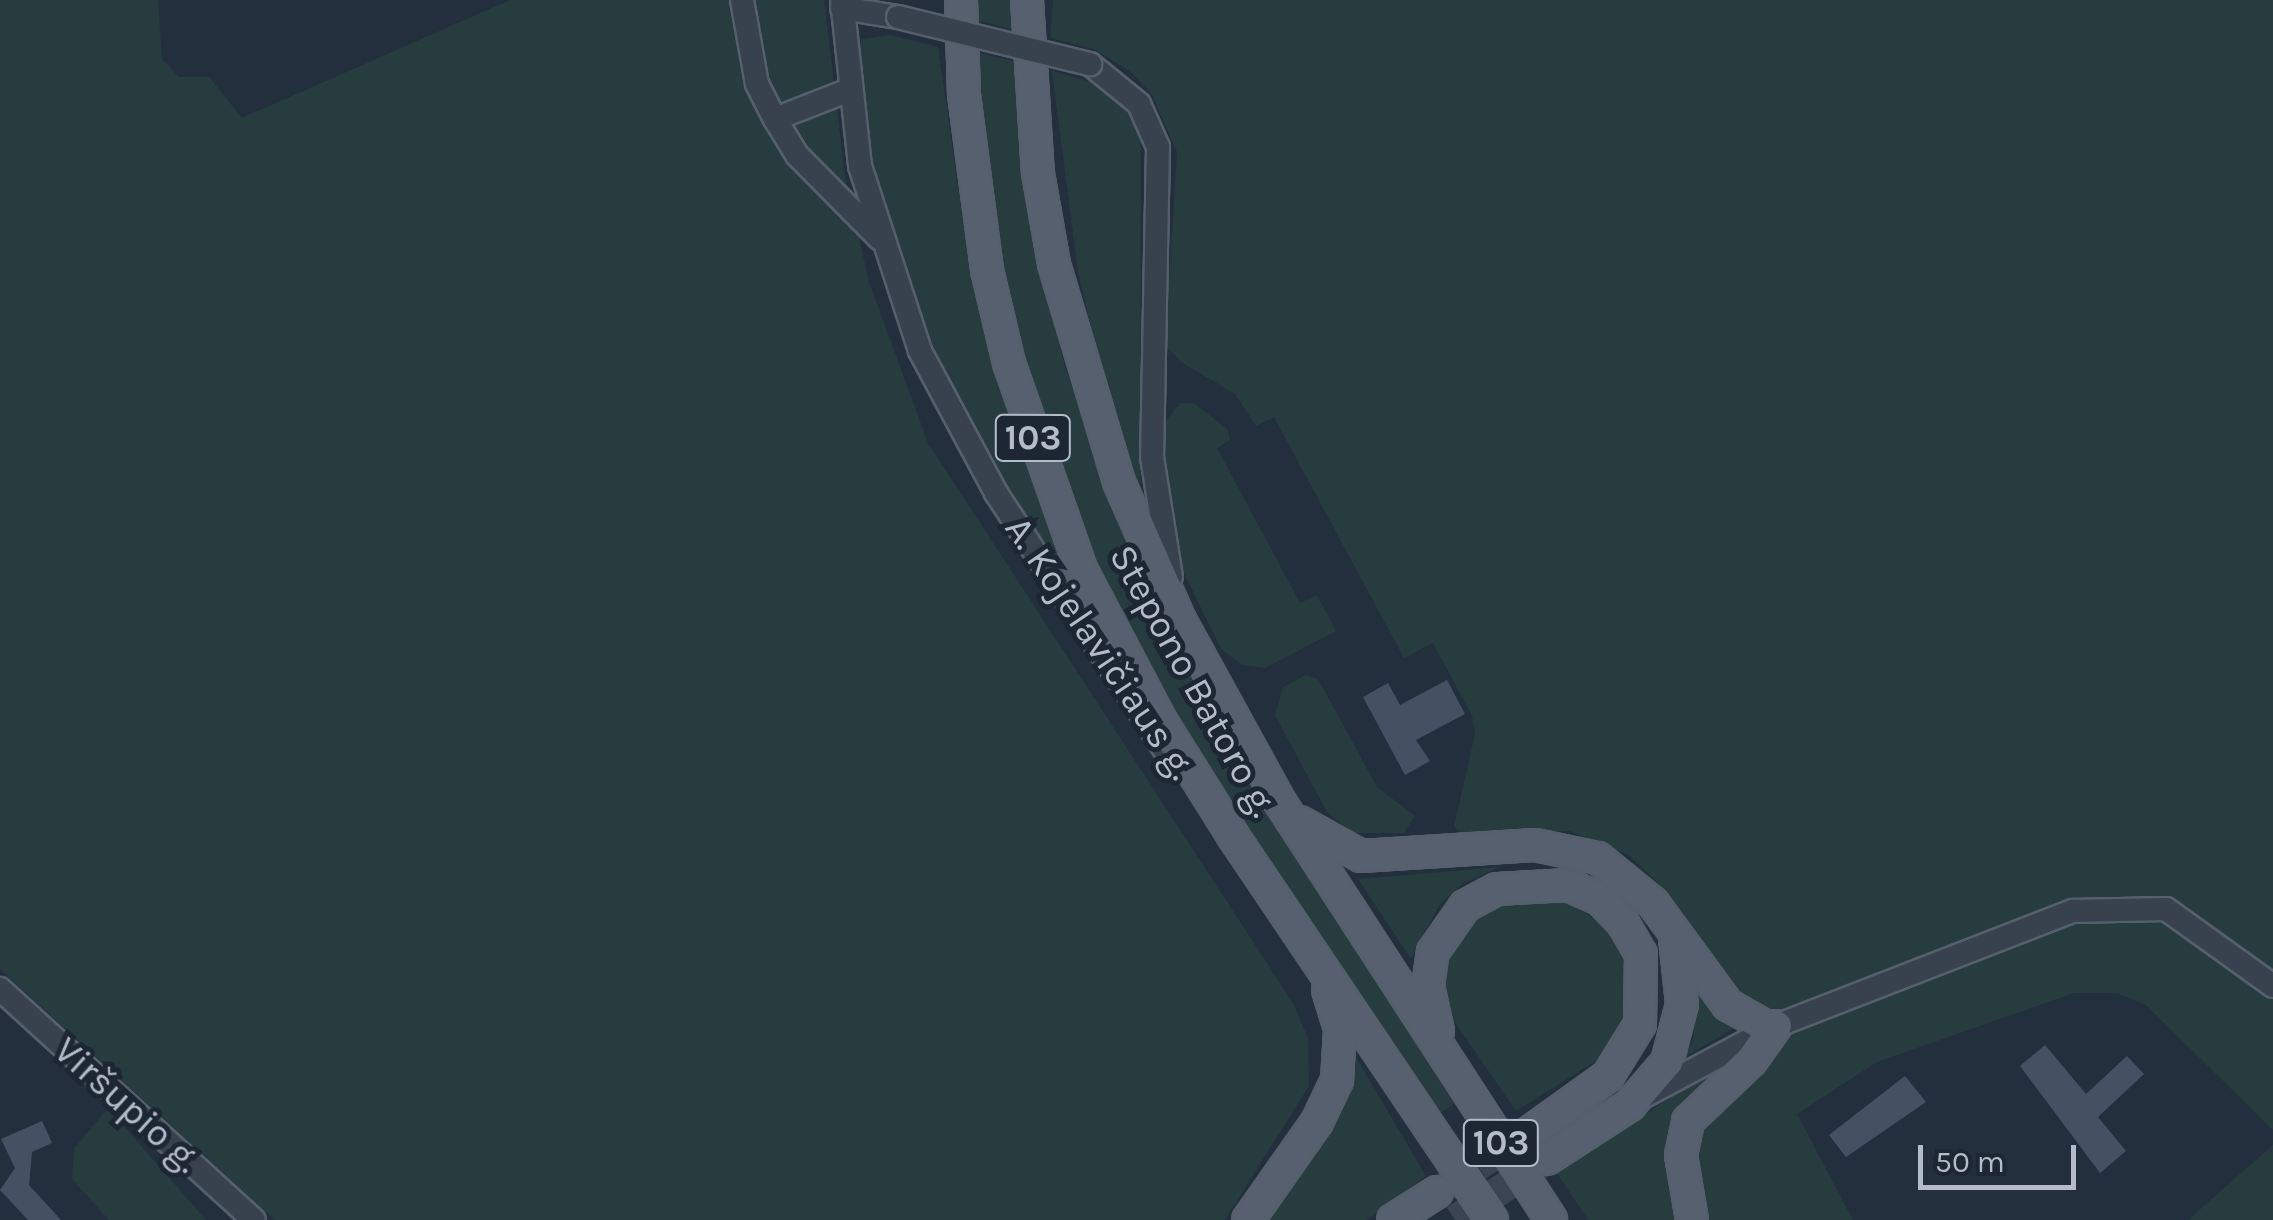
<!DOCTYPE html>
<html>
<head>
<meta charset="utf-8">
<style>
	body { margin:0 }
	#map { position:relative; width:2273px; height:1220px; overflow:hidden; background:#242f3e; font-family:Karla,sans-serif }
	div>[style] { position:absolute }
	.green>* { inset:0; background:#263c3f }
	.building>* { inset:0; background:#455162 }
	.major-tunnel>* { height:30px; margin-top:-15px; transform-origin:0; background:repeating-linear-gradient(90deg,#3a4453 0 30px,transparent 0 45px) }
	.roads { filter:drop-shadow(2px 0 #565f6c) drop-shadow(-2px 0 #565f6c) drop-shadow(0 2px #565f6c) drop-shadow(0 -2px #565f6c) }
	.minor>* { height:22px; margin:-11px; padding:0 11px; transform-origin:11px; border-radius:11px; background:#38414e }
	.major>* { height:30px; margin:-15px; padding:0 15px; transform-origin:15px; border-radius:15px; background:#56606e }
	.bridges { filter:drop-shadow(2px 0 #565f6c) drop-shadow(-2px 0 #565f6c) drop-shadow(0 2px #565f6c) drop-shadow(0 -2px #565f6c) }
	.minor-bridge>* { height:22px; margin:-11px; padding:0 11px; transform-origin:11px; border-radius:11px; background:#38414e }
	span { translate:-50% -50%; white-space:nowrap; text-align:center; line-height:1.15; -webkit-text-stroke:10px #1d2633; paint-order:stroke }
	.shield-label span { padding:2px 8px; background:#1d2633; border:2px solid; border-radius:8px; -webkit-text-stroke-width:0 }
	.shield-label { font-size:35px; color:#b4bcc9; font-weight:700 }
	.street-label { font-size:38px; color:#b4bcc9 }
	.scale { position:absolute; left:1918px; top:1145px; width:158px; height:45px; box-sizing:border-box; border:5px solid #b4bcc9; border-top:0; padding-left:12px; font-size:30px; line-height:35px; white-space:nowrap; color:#b4bcc9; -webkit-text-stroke:8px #1d2633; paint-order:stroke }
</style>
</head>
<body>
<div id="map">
	<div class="green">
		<div style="clip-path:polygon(0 0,158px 0,162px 59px,179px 77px,209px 77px,242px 118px,510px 0,824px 0,845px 176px,869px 282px,928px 443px,1293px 1003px,1308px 1038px,1309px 1086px,1225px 1220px,275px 1220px,0 969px)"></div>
		<div style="clip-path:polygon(975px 0,1011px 0,1011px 29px,975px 20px)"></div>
		<div style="clip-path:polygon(1053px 0,2273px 0,2273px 1130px,2146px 1005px,2117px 993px,2074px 993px,1877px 1062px,1797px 1114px,1853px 1220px,1704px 1220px,1692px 1147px,1707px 1109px,1774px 1056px,1792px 1028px,1749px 1008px,1657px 882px,1629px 855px,1569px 831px,1464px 835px,1454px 826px,1475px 734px,1472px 716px,1433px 643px,1404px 658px,1274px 417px,1256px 426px,1235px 394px,1181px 362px,1165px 345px,1177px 152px,1152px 95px,1131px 72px,1094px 49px,1050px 38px)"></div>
		<div style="clip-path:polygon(890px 35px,938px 47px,967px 249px,991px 357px,1074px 587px,994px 470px,910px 298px,865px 135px,857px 56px,862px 39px)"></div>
		<div style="clip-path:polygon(974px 52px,1013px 61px,1037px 257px,1066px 370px,1146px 583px,1312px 878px,1454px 1104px,1440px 1113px,1193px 746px,1127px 635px,1079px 528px,1013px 326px,992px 228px)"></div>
		<div style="clip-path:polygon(1052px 71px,1102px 85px,1121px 100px,1141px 139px,1140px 499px,1120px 450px,1078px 272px)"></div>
		<div style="clip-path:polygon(1180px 403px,1194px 403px,1228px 430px,1230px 440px,1217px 448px,1300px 603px,1317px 595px,1336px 631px,1265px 668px,1243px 665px,1221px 649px,1184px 573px,1164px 486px,1164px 423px)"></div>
		<div style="clip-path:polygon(1306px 675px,1318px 679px,1377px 787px,1415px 816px,1404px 833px,1353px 833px,1327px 812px,1275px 715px,1283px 687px)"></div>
		<div style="clip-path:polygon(1500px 867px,1463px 883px,1439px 905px,1411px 959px,1358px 879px)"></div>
		<div style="clip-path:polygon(1529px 896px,1558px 898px,1605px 924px,1629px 971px,1630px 1007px,1620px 1034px,1599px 1059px,1516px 1111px,1454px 1021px,1441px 987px,1448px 961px,1477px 916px)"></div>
		<div style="clip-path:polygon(1698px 984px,1738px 1026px,1685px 1057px,1693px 1039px)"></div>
		<div style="clip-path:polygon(1351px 1049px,1426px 1176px,1367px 1220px,1257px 1220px)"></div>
		<div style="clip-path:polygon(1742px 1051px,1682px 1115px,1684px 1220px,1588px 1220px,1556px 1172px)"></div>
		<div style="clip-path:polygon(108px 1108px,206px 1220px,109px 1220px,72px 1179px,74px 1149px)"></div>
		<div style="clip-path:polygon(2273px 1145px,2273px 1220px,2188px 1220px)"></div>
	</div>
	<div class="building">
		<div style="clip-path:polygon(1447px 680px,1465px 714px,1416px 740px,1430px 761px,1405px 775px,1363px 697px,1388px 683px,1400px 705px)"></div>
		<div style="clip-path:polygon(2045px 1045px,2086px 1094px,2127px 1056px,2144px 1074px,2098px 1117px,2126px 1151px,2100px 1173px,2020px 1066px)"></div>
		<div style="clip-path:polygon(1905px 1076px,1926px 1102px,1846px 1157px,1829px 1135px)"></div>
		<div style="clip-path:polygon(42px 1121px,52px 1143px,32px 1152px,29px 1185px,61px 1220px,28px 1220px,0 1190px,15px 1168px,1px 1139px)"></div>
	</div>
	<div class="major-tunnel">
		<div style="left:1440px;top:1190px;width:103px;rotate:-32.8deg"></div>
		<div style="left:1455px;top:1220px;width:107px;rotate:-33.5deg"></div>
	</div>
	<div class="roads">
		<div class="minor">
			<div style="left:742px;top:0;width:85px;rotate:79.9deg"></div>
			<div style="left:757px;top:84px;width:39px;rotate:63deg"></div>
			<div style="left:775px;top:119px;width:42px;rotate:58.6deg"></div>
			<div style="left:797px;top:155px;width:117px;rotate:45.3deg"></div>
			<div style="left:842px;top:0;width:167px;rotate:83.8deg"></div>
			<div style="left:860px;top:166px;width:194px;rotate:72deg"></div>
			<div style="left:920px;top:351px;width:161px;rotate:61.8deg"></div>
			<div style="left:996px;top:493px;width:313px;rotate:56.7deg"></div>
			<div style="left:842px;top:8px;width:57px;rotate:9.1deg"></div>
			<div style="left:1090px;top:64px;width:63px;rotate:39.2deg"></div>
			<div style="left:1139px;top:104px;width:47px;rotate:66.2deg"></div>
			<div style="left:1158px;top:147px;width:310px;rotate:91.1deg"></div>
			<div style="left:1152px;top:457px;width:121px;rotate:81deg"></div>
			<div style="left:775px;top:119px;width:77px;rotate:-21.3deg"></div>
			<div style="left:0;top:989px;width:343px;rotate:42.3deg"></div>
			<div style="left:1646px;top:1095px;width:147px;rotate:-28deg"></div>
			<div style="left:1776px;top:1026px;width:318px;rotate:-21.2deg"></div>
			<div style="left:2072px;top:911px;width:94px;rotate:-1.2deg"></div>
			<div style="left:2166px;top:909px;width:132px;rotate:35.7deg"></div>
		</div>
		<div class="major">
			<div style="left:961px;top:0;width:95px;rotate:88.2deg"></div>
			<div style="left:964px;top:95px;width:177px;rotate:82.5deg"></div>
			<div style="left:987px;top:270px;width:96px;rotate:76.7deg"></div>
			<div style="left:1009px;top:363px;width:220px;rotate:70.7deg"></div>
			<div style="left:1082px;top:571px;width:170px;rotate:62.2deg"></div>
			<div style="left:1161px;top:721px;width:136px;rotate:57.9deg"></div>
			<div style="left:1233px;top:836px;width:463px;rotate:56deg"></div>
			<div style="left:1027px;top:0;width:173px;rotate:86.4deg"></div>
			<div style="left:1038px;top:173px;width:92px;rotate:80deg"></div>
			<div style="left:1054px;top:264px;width:227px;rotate:73.4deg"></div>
			<div style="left:1119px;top:482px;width:151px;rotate:66.2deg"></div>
			<div style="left:1180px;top:620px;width:208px;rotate:61.2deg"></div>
			<div style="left:1280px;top:802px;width:498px;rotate:57deg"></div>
			<div style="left:1300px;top:822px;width:70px;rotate:29.1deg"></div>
			<div style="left:1361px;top:856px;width:174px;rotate:-3.6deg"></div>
			<div style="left:1535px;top:845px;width:64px;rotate:11.7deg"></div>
			<div style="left:1598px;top:858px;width:71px;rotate:39.3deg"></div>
			<div style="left:1653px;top:903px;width:127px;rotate:53.7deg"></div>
			<div style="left:1728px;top:1005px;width:48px;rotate:29.7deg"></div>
			<div style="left:1438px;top:1031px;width:46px;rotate:-102.5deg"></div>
			<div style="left:1428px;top:986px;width:34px;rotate:-82deg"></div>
			<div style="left:1433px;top:952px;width:56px;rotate:-55.2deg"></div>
			<div style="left:1465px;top:906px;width:36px;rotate:-28deg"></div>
			<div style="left:1497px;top:889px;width:71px;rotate:-3.2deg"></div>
			<div style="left:1568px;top:885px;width:35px;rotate:24deg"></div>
			<div style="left:1600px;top:899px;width:33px;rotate:46deg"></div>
			<div style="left:1623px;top:923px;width:36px;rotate:60deg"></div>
			<div style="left:1641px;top:954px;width:70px;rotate:90.8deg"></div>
			<div style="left:1640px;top:1024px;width:61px;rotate:121.6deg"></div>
			<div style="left:1608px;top:1076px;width:96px;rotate:144.3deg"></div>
			<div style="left:1547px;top:1159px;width:99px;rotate:-33deg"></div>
			<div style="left:1630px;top:1105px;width:57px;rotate:-49.3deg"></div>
			<div style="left:1667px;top:1062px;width:60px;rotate:-75.5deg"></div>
			<div style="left:1682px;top:1004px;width:65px;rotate:-96.1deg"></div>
			<div style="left:1248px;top:1220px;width:120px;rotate:-54.9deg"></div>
			<div style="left:1317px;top:1122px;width:47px;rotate:-64.5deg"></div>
			<div style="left:1337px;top:1080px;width:51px;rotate:-86.6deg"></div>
			<div style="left:1340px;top:1029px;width:41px;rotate:-107.1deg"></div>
			<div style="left:1393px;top:1220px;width:52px;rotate:-32.5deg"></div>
			<div style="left:1692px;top:1220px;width:66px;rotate:-99.6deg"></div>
			<div style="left:1681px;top:1155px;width:35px;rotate:-78deg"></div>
			<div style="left:1688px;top:1121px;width:87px;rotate:-43.6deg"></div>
			<div style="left:1751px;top:1061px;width:43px;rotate:-54.5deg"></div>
		</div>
	</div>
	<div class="bridges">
		<div class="minor-bridge">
			<div style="left:898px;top:17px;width:198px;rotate:13.8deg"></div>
		</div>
	</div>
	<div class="shield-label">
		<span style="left:1033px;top:438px">103</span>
		<span style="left:1501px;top:1143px">103</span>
	</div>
	<div class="street-label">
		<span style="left:1100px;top:648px;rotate:56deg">A. Kojelavičiaus g.</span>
		<span style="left:1193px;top:681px;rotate:61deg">Stepono Batoro g.</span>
		<span style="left:127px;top:1105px;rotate:42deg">Viršupio g.</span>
	</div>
	<div class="scale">50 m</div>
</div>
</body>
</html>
